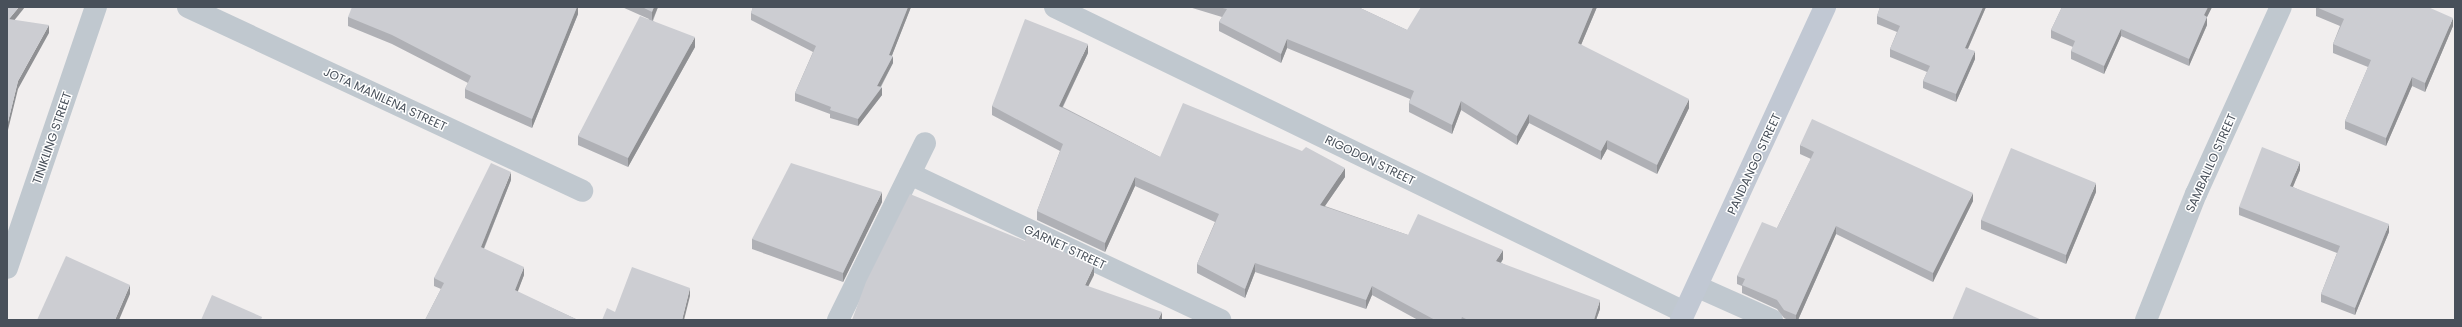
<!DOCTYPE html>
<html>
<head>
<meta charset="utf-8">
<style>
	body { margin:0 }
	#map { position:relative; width:2462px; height:327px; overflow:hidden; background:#f1eeee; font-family:Poppins,sans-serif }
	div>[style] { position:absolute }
	.street>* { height:22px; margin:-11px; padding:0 11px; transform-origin:11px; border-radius:11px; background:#c0c8cf }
	.secondary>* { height:22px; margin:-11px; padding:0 11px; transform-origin:11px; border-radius:11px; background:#c1c8d3 }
	.wall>* { inset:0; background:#afb0b5 }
	.shaded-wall>* { inset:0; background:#8f9093 }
	.building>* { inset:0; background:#cccdd2 }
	span { translate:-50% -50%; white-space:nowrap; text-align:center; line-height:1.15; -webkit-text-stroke:3px #fff; paint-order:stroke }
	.street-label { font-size:12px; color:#48505a }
	.frame { position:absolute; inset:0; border:8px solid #48505a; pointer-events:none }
</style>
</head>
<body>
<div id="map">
	<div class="street">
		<div style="left:188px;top:7px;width:435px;rotate:25deg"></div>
		<div style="left:1055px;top:7px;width:699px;rotate:25.87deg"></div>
		<div style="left:910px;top:174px;width:343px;rotate:25.2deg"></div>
		<div style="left:7px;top:268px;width:276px;rotate:-71.2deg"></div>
		<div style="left:1698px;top:287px;width:81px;rotate:24deg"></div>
		<div style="left:838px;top:320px;width:197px;rotate:-63.8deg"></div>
		<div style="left:2146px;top:320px;width:136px;rotate:-68.4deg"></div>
		<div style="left:2196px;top:194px;width:205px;rotate:-65.6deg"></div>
	</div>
	<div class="secondary">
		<div style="left:1681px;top:320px;width:345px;rotate:-65.3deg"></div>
	</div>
	<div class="wall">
		<div style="clip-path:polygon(578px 7px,578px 14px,532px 128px,465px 98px,465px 89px,468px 83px,392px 44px,348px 26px,348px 17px)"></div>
		<div style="clip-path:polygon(622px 7px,658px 7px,653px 21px,695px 47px,628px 167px,578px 145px,578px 136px,649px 19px)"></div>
		<div style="clip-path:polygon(753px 7px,911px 7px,892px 55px,893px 63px,881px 87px,882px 95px,858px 126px,830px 118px,830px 114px,795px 101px,795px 93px,813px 52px,751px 20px,751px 13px)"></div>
		<div style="clip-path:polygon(1189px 7px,1358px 7px,1407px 30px,1597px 7px,1581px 45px,1689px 108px,1657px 174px,1607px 149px,1601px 160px,1529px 123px,1517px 145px,1461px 110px,1452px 134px,1409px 112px,1409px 103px,1410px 99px,1287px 48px,1281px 63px,1219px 31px,1219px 22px,1222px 17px)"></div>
		<div style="clip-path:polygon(1880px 7px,1986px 7px,1968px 49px,1975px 59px,1956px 102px,1923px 88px,1923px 81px,1927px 72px,1890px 57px,1890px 49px,1897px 32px,1877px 24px,1877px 16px)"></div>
		<div style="clip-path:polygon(2062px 7px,2212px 7px,2207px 17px,2207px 25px,2189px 66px,2121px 36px,2104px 74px,2071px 59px,2071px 51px,2073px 47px,2051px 38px,2051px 30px)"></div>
		<div style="clip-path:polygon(2316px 7px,2453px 26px,2425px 92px,2412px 86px,2386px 146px,2345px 129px,2345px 121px,2368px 67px,2333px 53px,2333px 44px,2340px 26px,2316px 16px)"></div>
		<div style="clip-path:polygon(1088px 53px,1063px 107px,1160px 157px,1345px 177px,1325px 206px,1408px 235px,1503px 259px,1501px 263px,1600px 309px,1596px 320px,1418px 320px,1372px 295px,1366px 309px,1255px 272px,1245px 298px,1197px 273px,1197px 264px,1215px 222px,1135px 186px,1105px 252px,1037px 220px,1037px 211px,1060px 151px,992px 115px,992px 106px)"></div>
		<div style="clip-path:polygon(1800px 145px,1973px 201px,1933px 282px,1836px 234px,1798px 320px,1788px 320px,1784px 318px,1777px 309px,1742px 293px,1742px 286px,1737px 284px,1737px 276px,1777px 228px,1811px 159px,1800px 154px)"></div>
		<div style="clip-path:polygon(2300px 170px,2293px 187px,2389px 232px,2355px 315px,2321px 302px,2321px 294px,2337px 253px,2239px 215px,2239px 207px)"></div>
		<div style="clip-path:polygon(511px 180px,484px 249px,524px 275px,517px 292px,578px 320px,425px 320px,441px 289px,434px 286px,434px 278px)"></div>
		<div style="clip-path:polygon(2096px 192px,2066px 264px,1981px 229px,1981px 220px)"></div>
		<div style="clip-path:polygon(882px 202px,843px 282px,752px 249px,752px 239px)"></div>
	</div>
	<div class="shaded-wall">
		<div style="clip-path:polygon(19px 7px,25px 7px,9px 27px,9px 19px)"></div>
		<div style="clip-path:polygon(577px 7px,578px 7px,578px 14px,532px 128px,532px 119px)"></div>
		<div style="clip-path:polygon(654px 7px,658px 7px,652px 21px,652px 12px)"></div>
		<div style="clip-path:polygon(908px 7px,911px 7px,889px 63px,889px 55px)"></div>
		<div style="clip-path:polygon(1593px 7px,1597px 7px,1578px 52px,1578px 43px)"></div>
		<div style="clip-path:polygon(1983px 7px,1986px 7px,1965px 55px,1965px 48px)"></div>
		<div style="clip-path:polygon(2208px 7px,2212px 7px,2204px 23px,2204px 15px)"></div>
		<div style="clip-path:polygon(2207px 17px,2207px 25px,2189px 66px,2189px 59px)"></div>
		<div style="clip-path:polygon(2453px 18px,2453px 26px,2425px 92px,2425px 83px)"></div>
		<div style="clip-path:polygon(49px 25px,49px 33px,18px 89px,7px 134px,7px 126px,18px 81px)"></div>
		<div style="clip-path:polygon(2121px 29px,2121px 36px,2104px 74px,2104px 66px)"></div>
		<div style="clip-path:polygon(695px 37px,695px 47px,628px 167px,628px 158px)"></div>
		<div style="clip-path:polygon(1287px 39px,1287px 48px,1281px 63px,1281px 54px)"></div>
		<div style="clip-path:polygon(1088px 44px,1088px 53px,1059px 114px,1059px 106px)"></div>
		<div style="clip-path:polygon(1975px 51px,1975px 59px,1956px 102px,1956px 94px)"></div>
		<div style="clip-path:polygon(893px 56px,893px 63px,877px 93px,877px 86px)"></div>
		<div style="clip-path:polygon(2412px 77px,2412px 86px,2386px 146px,2386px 138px)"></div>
		<div style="clip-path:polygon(882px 87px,882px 95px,858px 126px,858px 119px)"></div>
		<div style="clip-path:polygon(1689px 99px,1689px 108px,1657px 174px,1657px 165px)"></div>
		<div style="clip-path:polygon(1461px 101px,1461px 110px,1452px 134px,1452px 125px)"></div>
		<div style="clip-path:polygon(1529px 114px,1529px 123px,1517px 145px,1517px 136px)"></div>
		<div style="clip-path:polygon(1607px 140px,1607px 149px,1601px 160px,1601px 151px)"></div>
		<div style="clip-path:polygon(2300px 162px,2300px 170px,2290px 193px,2290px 186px)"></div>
		<div style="clip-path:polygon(1345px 168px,1345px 177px,1320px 213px,1320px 205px)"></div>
		<div style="clip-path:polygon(511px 172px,511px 180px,481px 255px,481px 247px)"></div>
		<div style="clip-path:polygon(1135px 177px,1135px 186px,1105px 252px,1105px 243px)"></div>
		<div style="clip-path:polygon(2096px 183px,2096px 192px,2066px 264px,2066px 255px)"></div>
		<div style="clip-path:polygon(882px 192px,882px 202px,843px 282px,843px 273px)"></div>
		<div style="clip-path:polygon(1973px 193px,1973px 201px,1933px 282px,1933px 273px)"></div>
		<div style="clip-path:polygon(2389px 224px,2389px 232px,2355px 315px,2355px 308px)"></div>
		<div style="clip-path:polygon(1836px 226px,1836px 234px,1798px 320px,1796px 320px,1796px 315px)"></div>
		<div style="clip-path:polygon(1503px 250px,1503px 259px,1496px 270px,1496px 261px)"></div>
		<div style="clip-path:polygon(1255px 263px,1255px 272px,1245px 298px,1245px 289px)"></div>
		<div style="clip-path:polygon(1094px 266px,1094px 275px,1085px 293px,1085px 285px)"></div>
		<div style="clip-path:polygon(524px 267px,524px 275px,515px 299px,515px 290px)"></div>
		<div style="clip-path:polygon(130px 285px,130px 294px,119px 320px,115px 320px)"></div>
		<div style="clip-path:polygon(1372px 286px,1372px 295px,1366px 309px,1366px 300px)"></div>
		<div style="clip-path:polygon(690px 288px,690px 296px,684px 320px,682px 320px)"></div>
		<div style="clip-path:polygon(1600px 300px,1600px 309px,1596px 320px,1594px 320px)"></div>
		<div style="clip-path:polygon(1162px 312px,1162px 320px,1158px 320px)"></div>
	</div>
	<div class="building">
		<div style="clip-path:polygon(7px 7px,19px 7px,9px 19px,49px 25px,18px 81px,7px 126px)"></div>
		<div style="clip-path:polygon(352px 7px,577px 7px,532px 119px,465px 89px,471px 76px,392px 35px,348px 17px)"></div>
		<div style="clip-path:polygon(642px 7px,654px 7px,652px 12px)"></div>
		<div style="clip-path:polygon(753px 7px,908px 7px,889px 55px,893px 56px,877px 86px,882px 87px,858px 119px,830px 110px,831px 107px,795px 93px,816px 46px,751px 13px)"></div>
		<div style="clip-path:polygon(1218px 7px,1358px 7px,1407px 30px,1421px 7px,1593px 7px,1578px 43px,1689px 99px,1657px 165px,1607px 140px,1601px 151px,1529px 114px,1517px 136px,1461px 101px,1452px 125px,1409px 103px,1414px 91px,1287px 39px,1281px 54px,1219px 22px,1227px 9px)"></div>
		<div style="clip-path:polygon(1880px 7px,1983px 7px,1965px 48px,1975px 51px,1956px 94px,1923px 81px,1930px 66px,1890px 49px,1900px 26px,1877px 16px)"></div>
		<div style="clip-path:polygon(2062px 7px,2208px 7px,2204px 15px,2207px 17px,2189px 59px,2121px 29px,2104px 66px,2071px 51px,2075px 41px,2051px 30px)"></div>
		<div style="clip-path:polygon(2316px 7px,2428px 7px,2453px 18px,2425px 83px,2412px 77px,2386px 138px,2345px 121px,2371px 60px,2333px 44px,2344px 19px)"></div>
		<div style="clip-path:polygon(640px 16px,695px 37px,628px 158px,578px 136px)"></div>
		<div style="clip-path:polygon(1025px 19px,1088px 44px,1059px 106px,1160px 157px,1183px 103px,1302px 151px,1306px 147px,1345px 168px,1320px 205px,1408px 235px,1418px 214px,1503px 250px,1496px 261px,1600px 300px,1594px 320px,1468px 320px,1462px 317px,1461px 320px,1435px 320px,1372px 286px,1366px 300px,1255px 263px,1245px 289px,1197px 264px,1219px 214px,1135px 177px,1105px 243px,1037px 211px,1063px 144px,992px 106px)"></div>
		<div style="clip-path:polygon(1812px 119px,1973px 193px,1933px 273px,1836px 226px,1796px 315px,1784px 310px,1777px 300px,1742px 285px,1745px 279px,1737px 276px,1762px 222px,1777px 228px,1814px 152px,1800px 145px)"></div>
		<div style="clip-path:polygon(2262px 147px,2300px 162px,2290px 186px,2389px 224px,2355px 308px,2321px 294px,2340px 246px,2239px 207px)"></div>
		<div style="clip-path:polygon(2011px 148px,2096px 183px,2066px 255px,1981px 220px)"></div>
		<div style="clip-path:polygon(491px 163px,511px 172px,481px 247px,524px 267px,515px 290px,578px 320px,425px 320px,444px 283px,434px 278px)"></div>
		<div style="clip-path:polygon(791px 163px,882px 192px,843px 273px,752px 239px)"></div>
		<div style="clip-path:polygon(910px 194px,1025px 241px,1027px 235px,1094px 266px,1085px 285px,1162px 312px,1158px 320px,852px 320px,866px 282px)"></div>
		<div style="clip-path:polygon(66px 256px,130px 285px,115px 320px,37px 320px)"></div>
		<div style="clip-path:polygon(632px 267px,690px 288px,682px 320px,602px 320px,607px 308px,615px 312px)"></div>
		<div style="clip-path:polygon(1966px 287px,2042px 320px,1952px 320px)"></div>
		<div style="clip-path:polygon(212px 295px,262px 317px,261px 320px,201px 320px)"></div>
	</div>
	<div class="street-label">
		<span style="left:385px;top:99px;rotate:25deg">JOTA MANILENA STREET</span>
		<span style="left:52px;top:138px;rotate:-71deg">TINIKLING STREET</span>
		<span style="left:1370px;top:160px;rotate:26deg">RIGODON STREET</span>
		<span style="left:2211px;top:163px;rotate:-66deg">SAMBALILO STREET</span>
		<span style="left:1754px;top:164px;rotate:-65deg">PANDANGO STREET</span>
		<span style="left:1065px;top:247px;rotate:25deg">GARNET STREET</span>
	</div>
	<div class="frame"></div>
</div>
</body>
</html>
